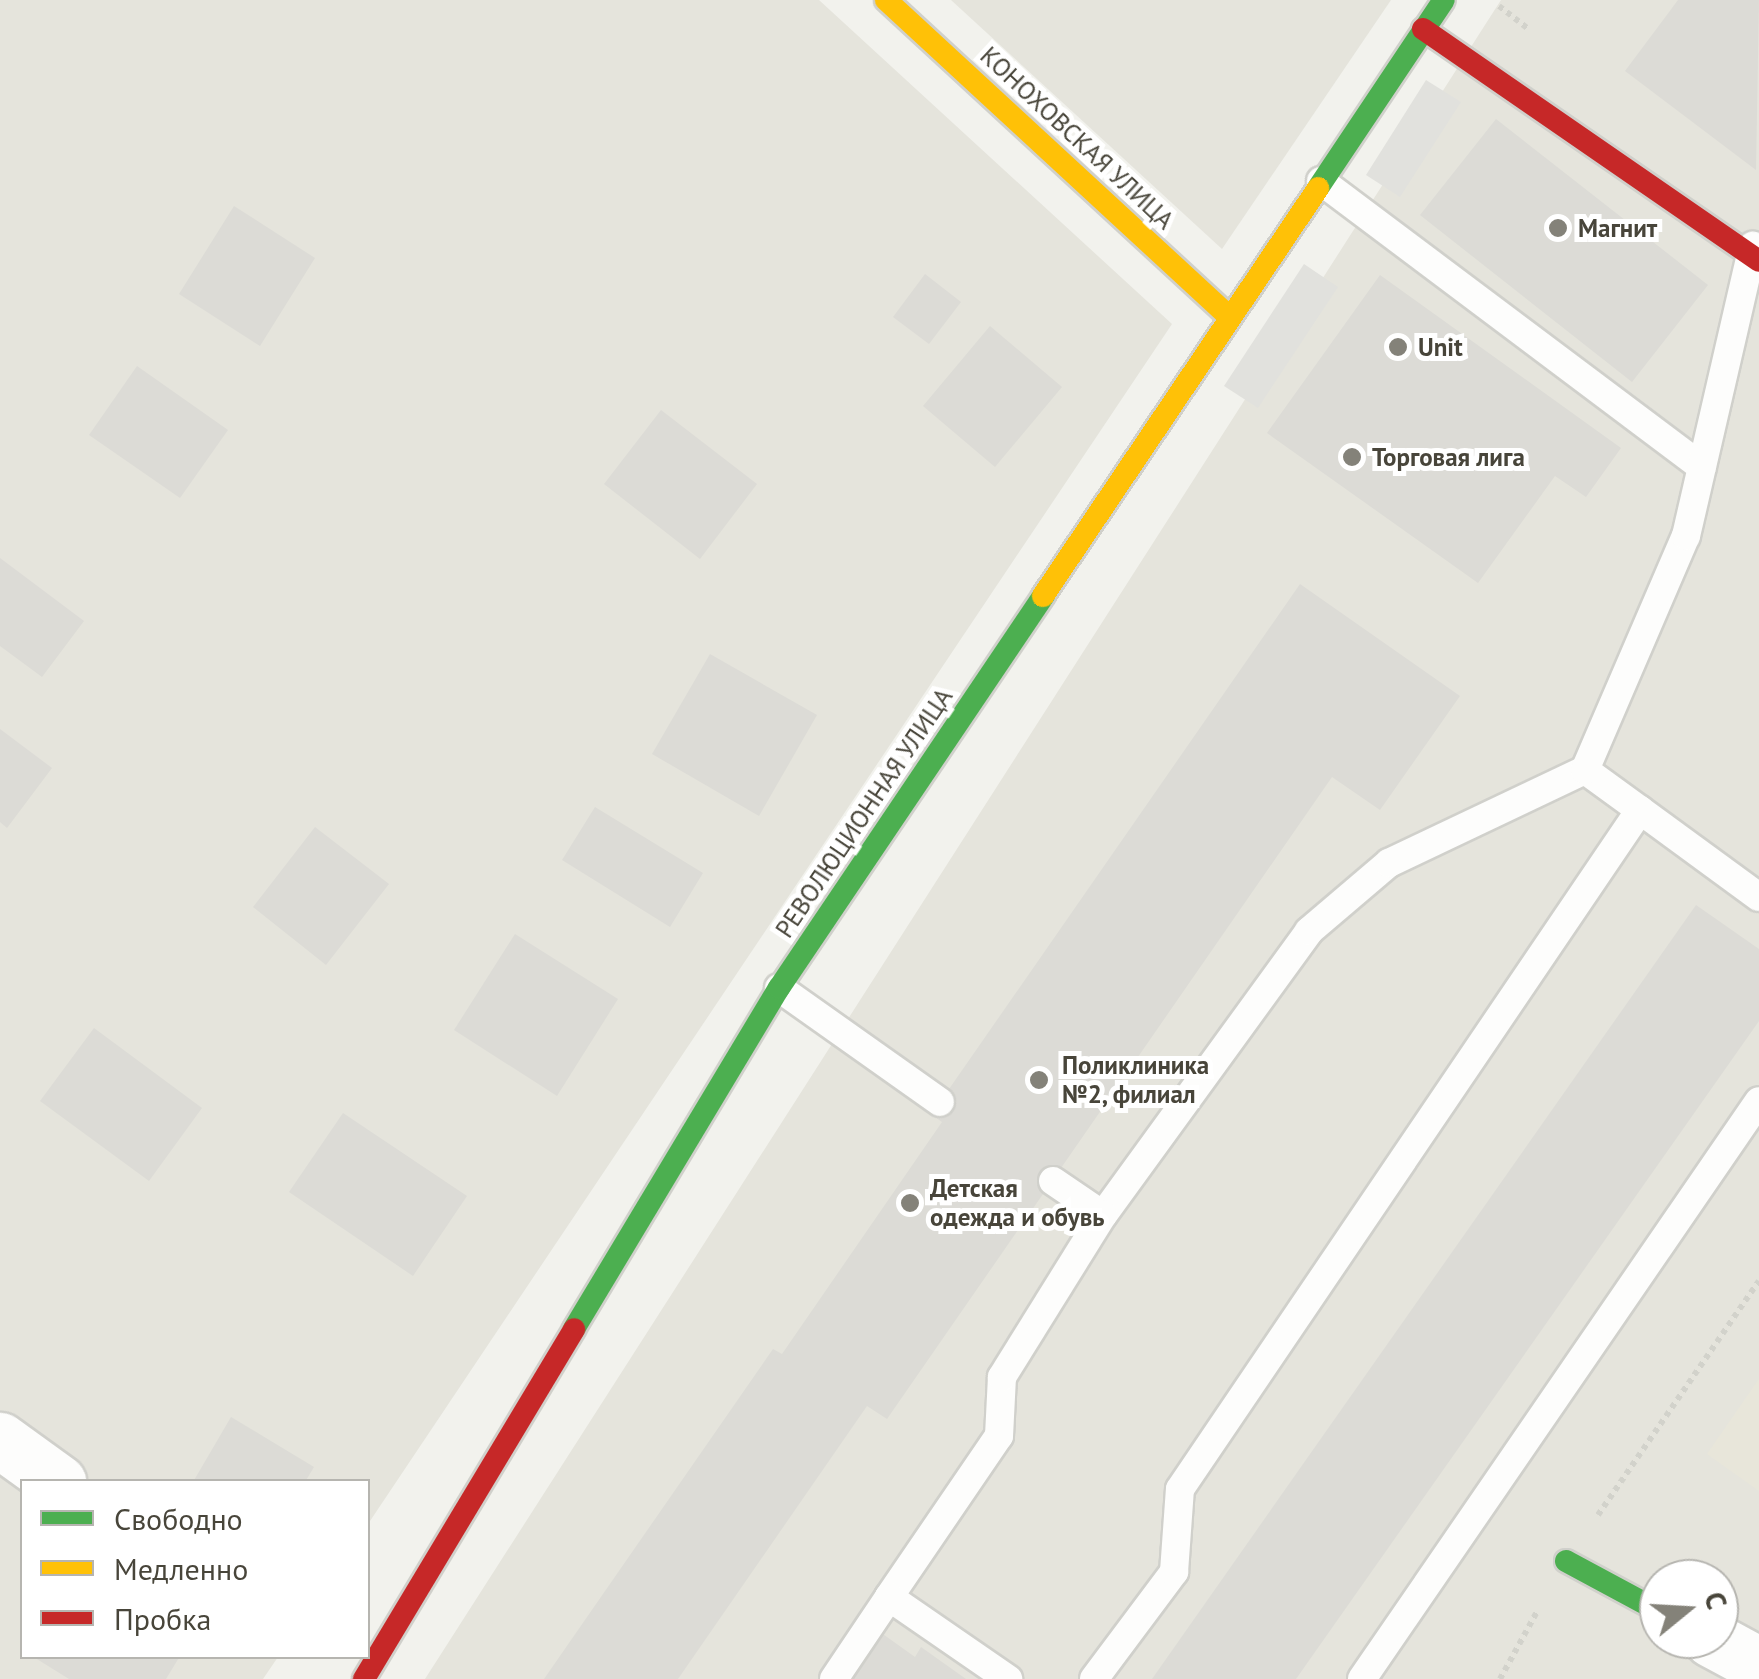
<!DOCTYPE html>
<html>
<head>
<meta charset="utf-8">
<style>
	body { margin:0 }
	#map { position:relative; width:1759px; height:1679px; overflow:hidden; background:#f2f2ed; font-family:"PT Sans",sans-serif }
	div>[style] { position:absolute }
	.residential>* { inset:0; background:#e5e4dc }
	.education>* { inset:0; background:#e8e6da }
	.parking>* { inset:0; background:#e1e1dd }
	.building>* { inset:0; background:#dcdbd6 }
	.path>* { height:6px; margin-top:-3px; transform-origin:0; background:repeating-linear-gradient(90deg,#d2d2cb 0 5px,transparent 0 10px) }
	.roads { filter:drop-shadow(2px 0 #d0d0cb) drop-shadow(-2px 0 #d0d0cb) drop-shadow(0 2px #d0d0cb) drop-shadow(0 -2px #d0d0cb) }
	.lane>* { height:28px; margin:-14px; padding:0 14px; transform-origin:14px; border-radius:14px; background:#fdfdfc }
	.street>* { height:55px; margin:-27.5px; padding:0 27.5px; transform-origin:27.5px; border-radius:27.5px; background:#fdfdfc }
	.fast>* { height:22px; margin:-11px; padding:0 11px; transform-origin:11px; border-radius:11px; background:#4caf50 }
	.slow>* { height:22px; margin:-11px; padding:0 11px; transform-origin:11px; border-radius:11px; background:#ffc107 }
	.jam>* { height:22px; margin:-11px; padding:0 11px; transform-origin:11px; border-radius:11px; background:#c62828 }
	.dots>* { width:28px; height:28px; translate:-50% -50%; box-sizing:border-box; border:5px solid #fff; border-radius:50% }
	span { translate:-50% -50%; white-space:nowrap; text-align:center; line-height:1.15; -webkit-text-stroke:10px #fff; paint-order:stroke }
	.street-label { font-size:25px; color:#48453a }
	.poi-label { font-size:25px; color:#48453a; font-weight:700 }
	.left { translate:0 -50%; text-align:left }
	.legend { position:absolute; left:20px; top:1479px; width:350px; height:180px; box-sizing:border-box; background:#fff; border:2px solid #b6b5b0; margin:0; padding:12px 18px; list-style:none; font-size:30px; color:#48453a }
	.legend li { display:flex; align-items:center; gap:20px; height:50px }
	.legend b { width:50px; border:2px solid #b6b5b0 }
	.north { position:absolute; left:1639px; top:1559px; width:100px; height:100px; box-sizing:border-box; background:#fff; border:2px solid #b6b5b0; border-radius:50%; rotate:72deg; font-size:28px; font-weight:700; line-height:40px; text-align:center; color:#48453a }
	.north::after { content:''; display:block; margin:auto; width:35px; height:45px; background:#848279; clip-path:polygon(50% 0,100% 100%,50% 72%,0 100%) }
</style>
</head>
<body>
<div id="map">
	<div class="residential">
		<div style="clip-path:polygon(0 0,819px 0,1172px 324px,368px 1524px,368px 1482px,22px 1482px,22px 1656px,278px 1657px,263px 1679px,0 1679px)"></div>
		<div style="clip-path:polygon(951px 0,1391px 0,1222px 249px)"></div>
		<div style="clip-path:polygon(evenodd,1501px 0,1759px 0,1759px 1679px,425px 1679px,1501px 0,1659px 1579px,1719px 1579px,1719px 1639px,1659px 1639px,1659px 1579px)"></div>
	</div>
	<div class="education">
		<div style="clip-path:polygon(1759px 1379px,1759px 1491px,1707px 1454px)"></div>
	</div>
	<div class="parking">
		<div style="clip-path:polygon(1426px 80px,1461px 102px,1400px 197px,1366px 175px)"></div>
		<div style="clip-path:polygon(1304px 264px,1338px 287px,1258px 408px,1224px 386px)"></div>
	</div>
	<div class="building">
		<div style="clip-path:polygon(1678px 0,1759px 0,1756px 170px,1625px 71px)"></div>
		<div style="clip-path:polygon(1496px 119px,1708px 285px,1632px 382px,1420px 215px)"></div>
		<div style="clip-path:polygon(234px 206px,315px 258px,260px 346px,179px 294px)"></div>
		<div style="clip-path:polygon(925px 274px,961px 302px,929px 344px,893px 317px)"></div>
		<div style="clip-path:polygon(1380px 275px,1621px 448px,1586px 497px,1555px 476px,1478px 583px,1267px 433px)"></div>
		<div style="clip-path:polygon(990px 326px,1062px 387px,995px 467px,923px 406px)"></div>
		<div style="clip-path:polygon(137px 366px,228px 430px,180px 498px,89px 435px)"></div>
		<div style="clip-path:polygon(661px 410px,757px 484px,700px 559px,604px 484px)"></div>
		<div style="clip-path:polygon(0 558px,84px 621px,42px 677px,0 646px)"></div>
		<div style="clip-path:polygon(1300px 584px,1460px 696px,1380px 810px,1332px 777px,887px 1419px,867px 1406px,678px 1679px,544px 1679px,773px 1349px,782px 1354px,942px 1122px,932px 1115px,940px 1102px)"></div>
		<div style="clip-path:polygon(710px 654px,817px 715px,759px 816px,652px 754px)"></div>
		<div style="clip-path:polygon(0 729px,52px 768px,7px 828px,0 822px)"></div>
		<div style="clip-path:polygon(595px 807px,703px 873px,670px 927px,562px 860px)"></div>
		<div style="clip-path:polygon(315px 827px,389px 884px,326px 965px,253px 907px)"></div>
		<div style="clip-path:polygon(1696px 905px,1759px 949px,1759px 1021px,1296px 1679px,1152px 1679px)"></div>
		<div style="clip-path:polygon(515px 934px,618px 999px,557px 1096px,454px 1030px)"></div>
		<div style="clip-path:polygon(94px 1028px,202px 1108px,149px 1181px,40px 1101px)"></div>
		<div style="clip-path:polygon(343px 1113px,467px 1196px,413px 1276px,289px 1192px)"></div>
		<div style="clip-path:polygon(231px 1417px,314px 1467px,305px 1482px,193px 1482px)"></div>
		<div style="clip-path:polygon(880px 1632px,915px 1657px,921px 1647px,966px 1679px,847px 1679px)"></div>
		<div style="clip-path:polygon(32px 1656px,180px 1656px,166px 1679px,69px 1679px)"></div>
	</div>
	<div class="path">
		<div style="left:1499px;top:6px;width:37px;rotate:38deg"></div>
		<div style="left:1598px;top:1515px;width:284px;rotate:-55.5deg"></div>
		<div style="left:1500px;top:1679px;width:79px;rotate:-61.2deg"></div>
	</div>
	<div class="roads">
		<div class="lane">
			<div style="left:1321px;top:181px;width:476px;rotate:36.9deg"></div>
			<div style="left:1640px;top:810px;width:147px;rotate:36.2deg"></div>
			<div style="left:779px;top:988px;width:197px;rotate:35.3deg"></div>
			<div style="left:1053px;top:1181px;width:60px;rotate:34.2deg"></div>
			<div style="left:1103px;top:1215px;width:351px;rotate:-54deg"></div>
			<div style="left:1309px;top:931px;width:105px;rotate:-40.4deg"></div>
			<div style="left:1389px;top:863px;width:217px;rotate:-25.4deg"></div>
			<div style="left:889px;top:1597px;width:195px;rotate:-55.7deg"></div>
			<div style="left:999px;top:1436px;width:59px;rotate:-87.1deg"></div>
			<div style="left:1002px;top:1377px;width:191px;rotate:-58.1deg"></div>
			<div style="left:834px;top:1679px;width:99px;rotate:-56.1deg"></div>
			<div style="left:889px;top:1597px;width:145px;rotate:34.6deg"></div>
			<div style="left:1094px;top:1679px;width:134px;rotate:-53.2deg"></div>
			<div style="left:1174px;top:1572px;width:83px;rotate:-85.9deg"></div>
			<div style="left:1180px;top:1489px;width:820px;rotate:-55.88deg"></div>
			<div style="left:1640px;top:810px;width:68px;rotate:-144deg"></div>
			<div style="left:1585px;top:770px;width:255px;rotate:-66.7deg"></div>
			<div style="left:1686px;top:536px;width:298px;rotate:-77deg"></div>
			<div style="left:1362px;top:1679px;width:701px;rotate:-55.52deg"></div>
		</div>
		<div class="street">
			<div style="left:0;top:1440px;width:72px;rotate:35.9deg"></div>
			<div style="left:1711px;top:1639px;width:55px;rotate:28.4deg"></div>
		</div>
		<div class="fast">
			<div style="left:1318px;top:188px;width:226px;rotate:-56.2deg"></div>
			<div style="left:574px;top:1329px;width:398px;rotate:-59deg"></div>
			<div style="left:779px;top:988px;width:473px;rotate:-56deg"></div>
			<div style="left:1566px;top:1561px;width:106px;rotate:28.3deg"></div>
		</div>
		<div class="slow">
			<div style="left:886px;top:0;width:468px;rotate:42.7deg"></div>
			<div style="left:1043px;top:596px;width:492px;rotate:-56deg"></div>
		</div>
		<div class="jam">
			<div style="left:1423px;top:29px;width:408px;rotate:34.6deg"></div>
			<div style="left:364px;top:1679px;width:408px;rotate:-59deg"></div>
		</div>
	</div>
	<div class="dots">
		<div style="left:1558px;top:228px;background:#848279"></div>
		<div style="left:1398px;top:347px;background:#848279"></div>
		<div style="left:1352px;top:457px;background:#848279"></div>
		<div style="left:1039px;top:1080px;background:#848279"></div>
		<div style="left:910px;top:1203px;background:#848279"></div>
	</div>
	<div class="street-label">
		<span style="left:1077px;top:138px;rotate:43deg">КОНОХОВСКАЯ УЛИЦА</span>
		<span style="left:864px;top:813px;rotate:-56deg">РЕВОЛЮЦИОННАЯ УЛИЦА</span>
	</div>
	<div class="poi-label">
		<span class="left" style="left:1578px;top:228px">Магнит</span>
		<span class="left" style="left:1418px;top:347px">Unit</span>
		<span class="left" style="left:1372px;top:457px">Торговая лига</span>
		<span class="left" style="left:1062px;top:1080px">Поликлиника<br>№2, филиал</span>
		<span class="left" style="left:930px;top:1203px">Детская<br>одежда и обувь</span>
	</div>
	<ul class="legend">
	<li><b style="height:12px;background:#4caf50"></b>Свободно</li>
	<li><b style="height:12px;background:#ffc107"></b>Медленно</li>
	<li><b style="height:12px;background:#c62828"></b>Пробка</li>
	</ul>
	<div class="north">С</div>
</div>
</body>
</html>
